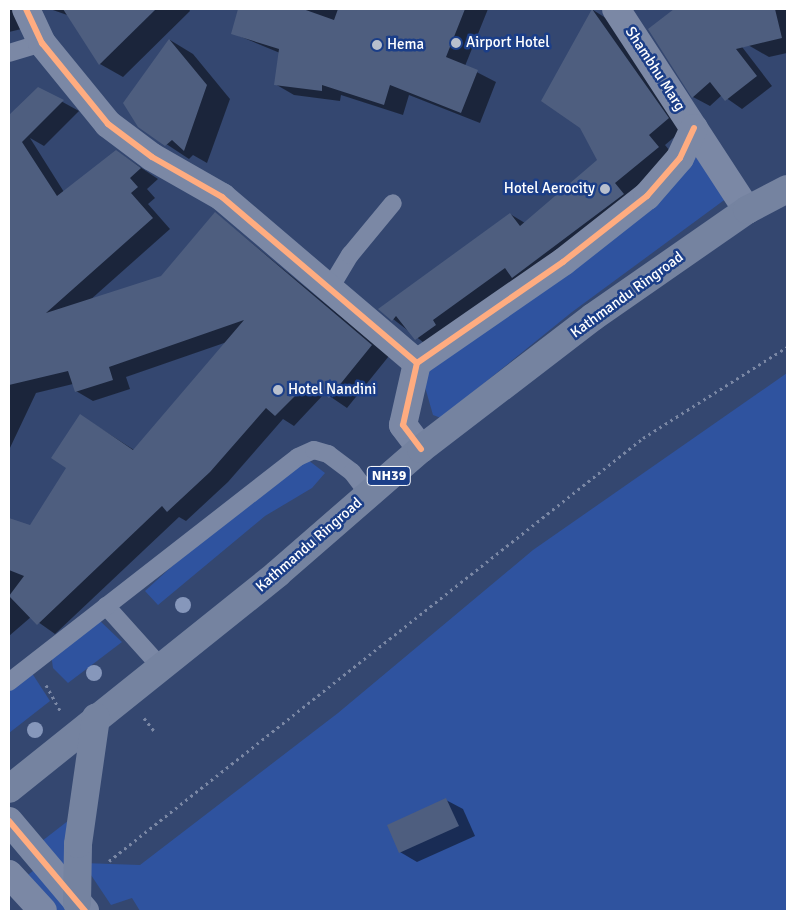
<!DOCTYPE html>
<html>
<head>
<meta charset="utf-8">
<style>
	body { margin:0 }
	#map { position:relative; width:796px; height:920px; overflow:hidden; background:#344770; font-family:Signika,sans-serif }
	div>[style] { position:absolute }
	.green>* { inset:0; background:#2f539f }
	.shadow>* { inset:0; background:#0007 }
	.building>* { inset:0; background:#4e5e7f }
	.path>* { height:3px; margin-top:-1.5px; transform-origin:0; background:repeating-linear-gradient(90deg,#7b88a5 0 2.5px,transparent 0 6.5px) }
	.service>* { height:18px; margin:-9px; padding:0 9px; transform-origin:9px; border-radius:9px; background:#7b88a5 }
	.minor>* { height:28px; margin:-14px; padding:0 14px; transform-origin:14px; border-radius:14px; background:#7b88a5 }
	.trunk>* { height:28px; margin:-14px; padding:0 14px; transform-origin:14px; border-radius:14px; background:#7583a0 }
	.cycleway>* { height:6px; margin:-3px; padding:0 3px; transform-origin:3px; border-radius:3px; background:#ffac80 }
	.trees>* { width:16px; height:16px; margin:-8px; border-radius:50%; background:#8697bb }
	.dots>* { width:14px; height:14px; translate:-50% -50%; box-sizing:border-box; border:2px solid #1b3e88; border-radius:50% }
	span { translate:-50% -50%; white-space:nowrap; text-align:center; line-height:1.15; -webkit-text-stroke:5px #1b3e88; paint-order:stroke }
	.shield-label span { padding:1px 4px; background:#1b3e88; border:1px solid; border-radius:4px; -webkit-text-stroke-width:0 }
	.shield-label { font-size:14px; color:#fff; font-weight:700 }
	.poi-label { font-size:15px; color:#fff }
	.left { translate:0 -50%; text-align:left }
	.right { translate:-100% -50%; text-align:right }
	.street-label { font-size:15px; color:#fff }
	.frame { position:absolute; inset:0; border:10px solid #fff; pointer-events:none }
</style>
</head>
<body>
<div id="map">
	<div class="green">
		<div style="clip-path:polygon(697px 137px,727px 198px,572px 312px,441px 418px,433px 415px,425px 387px,430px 363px)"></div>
		<div style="clip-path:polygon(787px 373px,787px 911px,140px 911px,132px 898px,111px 905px,83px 863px,140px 865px,338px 713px,533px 550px)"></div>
		<div style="clip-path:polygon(308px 460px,325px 473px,312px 488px,265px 516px,158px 605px,145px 591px,228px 515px)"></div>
		<div style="clip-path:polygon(97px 618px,122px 642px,68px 683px,53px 668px,51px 654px)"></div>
		<div style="clip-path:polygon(28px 667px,50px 701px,9px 733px,9px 681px)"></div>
		<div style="clip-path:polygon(73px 817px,73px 876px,42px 841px)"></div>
		<div style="clip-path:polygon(34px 870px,69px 911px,57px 911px,28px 875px)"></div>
	</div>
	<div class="shadow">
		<div style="clip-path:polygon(9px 9px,45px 9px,36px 13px,34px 26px,9px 32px)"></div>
		<div style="clip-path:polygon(50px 9px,189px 9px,190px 11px,123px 77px,100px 64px,70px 16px)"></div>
		<div style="clip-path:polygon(239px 9px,488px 9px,465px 66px,496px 82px,480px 123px,409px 95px,403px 115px,341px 95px,340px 101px,294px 95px,275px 84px,280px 53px,232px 33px)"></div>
		<div style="clip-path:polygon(676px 9px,713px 9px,772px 86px,742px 109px,722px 95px,710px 106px,693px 97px,650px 30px)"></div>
		<div style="clip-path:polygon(740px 9px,787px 9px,787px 53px,769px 57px,748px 45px)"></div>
		<div style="clip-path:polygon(593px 10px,609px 20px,685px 128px,665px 145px,675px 157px,432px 349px,380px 309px,510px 214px,525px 223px,599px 161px)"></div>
		<div style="clip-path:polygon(170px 40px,193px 54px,230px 99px,207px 163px,193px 155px,189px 159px,139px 126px)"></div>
		<div style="clip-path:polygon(39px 89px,79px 111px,44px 146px,30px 138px,64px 192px,116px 151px,158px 179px,147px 189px,155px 198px,148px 204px,170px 229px,89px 301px,162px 277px,215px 213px,389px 356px,347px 408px,325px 393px,294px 426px,283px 419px,228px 482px,186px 521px,179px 517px,55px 634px,31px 617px,9px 636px,9px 519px,30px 526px,68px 468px,81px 416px,134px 450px,227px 342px,126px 377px,130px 389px,93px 401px,76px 391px,73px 384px,36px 393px,9px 450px,9px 127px,23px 132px,9px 116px)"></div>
		<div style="clip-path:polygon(446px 800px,463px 809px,475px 836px,417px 862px,400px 852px)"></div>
	</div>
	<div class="building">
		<div style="clip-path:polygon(63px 9px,156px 9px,99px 65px)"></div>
		<div style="clip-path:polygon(238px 9px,303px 9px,334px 20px,338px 9px,465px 9px,446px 57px,478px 70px,461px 113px,390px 85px,384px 105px,322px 85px,322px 91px,274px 85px,279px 49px,231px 34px)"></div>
		<div style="clip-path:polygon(592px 9px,669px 118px,649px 135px,659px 147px,615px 183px,624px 194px,512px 278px,505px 268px,433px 320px,436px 325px,415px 340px,396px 316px,392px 321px,378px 309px,510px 213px,520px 226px,597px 160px,580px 128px,541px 101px)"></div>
		<div style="clip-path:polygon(674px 9px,775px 9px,782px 38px,736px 49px,757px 76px,725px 101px,710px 82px,692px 98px,648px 29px)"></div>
		<div style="clip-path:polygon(169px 39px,207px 85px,184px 151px,172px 140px,165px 146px,138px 127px,123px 103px)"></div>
		<div style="clip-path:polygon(38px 87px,64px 100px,22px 142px,57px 196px,116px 150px,141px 168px,130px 178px,138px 187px,131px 193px,153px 218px,46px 313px,161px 276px,215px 212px,372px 345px,329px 398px,309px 382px,275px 416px,266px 408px,210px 472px,167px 512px,162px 506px,37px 625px,9px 596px,24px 576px,9px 570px,9px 518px,30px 525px,66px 468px,51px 458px,80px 414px,133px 450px,244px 320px,109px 367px,113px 380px,75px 392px,68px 371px,9px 385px,9px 115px)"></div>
		<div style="clip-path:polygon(446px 798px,459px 826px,399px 853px,387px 825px)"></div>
	</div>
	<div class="path">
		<div style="left:46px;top:685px;width:29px;rotate:61deg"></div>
		<div style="left:144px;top:718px;width:18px;rotate:52deg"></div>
		<div style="left:109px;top:861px;width:681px;rotate:-38.38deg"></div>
		<div style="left:643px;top:438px;width:170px;rotate:-32.3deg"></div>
	</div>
	<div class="service">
		<div style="left:9px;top:53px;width:34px;rotate:-17deg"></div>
		<div style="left:330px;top:288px;width:39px;rotate:-59deg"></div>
		<div style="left:350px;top:255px;width:67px;rotate:-50.4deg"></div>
		<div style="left:106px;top:606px;width:81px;rotate:48deg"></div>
		<div style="left:9px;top:682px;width:366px;rotate:-37.9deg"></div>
		<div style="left:298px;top:457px;width:17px;rotate:-24deg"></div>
		<div style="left:314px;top:450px;width:15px;rotate:16deg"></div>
		<div style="left:328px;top:454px;width:30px;rotate:37deg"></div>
		<div style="left:352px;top:472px;width:26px;rotate:53deg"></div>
	</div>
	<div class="minor">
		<div style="left:26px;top:9px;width:38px;rotate:65deg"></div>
		<div style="left:42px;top:43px;width:104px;rotate:50.8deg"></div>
		<div style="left:108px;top:124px;width:55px;rotate:36.9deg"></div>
		<div style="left:152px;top:157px;width:81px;rotate:29.7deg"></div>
		<div style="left:222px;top:197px;width:256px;rotate:40.4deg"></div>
		<div style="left:616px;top:9px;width:240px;rotate:56.9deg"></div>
		<div style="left:421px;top:449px;width:30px;rotate:-127deg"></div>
		<div style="left:403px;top:425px;width:64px;rotate:-77.3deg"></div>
		<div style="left:417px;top:363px;width:178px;rotate:-34.7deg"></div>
		<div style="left:563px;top:262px;width:107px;rotate:-38.2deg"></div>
		<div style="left:647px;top:196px;width:50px;rotate:-49deg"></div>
		<div style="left:680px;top:158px;width:33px;rotate:-65deg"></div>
		<div style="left:9px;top:821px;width:118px;rotate:49.8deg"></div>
		<div style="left:9px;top:874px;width:50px;rotate:47.4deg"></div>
	</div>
	<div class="trunk">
		<div style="left:9px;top:789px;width:344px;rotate:-38.7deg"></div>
		<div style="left:277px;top:574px;width:191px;rotate:-41deg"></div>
		<div style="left:421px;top:449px;width:217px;rotate:-37.5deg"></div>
		<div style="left:593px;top:317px;width:188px;rotate:-34.8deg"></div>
		<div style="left:747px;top:210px;width:45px;rotate:-27.7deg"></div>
		<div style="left:77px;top:903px;width:59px;rotate:-89deg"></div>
		<div style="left:78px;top:844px;width:128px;rotate:-81.9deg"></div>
	</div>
	<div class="cycleway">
		<div style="left:26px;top:9px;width:38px;rotate:65deg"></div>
		<div style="left:42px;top:43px;width:104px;rotate:50.8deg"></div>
		<div style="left:108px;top:124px;width:55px;rotate:36.9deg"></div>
		<div style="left:152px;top:157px;width:81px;rotate:29.7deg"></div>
		<div style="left:222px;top:197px;width:256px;rotate:40.4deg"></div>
		<div style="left:421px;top:449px;width:30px;rotate:-127deg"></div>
		<div style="left:403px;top:425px;width:64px;rotate:-77.3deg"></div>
		<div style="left:417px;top:363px;width:178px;rotate:-34.7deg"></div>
		<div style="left:563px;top:262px;width:107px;rotate:-38.2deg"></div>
		<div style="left:647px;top:196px;width:50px;rotate:-49deg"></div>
		<div style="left:680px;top:158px;width:33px;rotate:-65deg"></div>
		<div style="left:9px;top:821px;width:118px;rotate:49.8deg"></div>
	</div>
	<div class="trees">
		<div style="left:183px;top:605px"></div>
		<div style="left:94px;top:673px"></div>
		<div style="left:35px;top:730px"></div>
	</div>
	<div class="dots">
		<div style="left:456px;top:43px;background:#b8bfcd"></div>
		<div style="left:377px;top:45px;background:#b8bfcd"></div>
		<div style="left:605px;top:189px;background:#b8bfcd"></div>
		<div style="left:278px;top:390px;background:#b8bfcd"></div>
	</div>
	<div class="shield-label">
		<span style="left:389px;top:476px">NH39</span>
	</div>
	<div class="poi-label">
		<span class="left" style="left:466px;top:43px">Airport Hotel</span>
		<span class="left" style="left:387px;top:45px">Hema</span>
		<span class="right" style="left:595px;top:189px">Hotel Aerocity</span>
		<span class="left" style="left:288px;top:390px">Hotel Nandini</span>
	</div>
	<div class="street-label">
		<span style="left:655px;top:69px;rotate:57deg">Shambhu Marg</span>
		<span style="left:627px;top:295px;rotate:-36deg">Kathmandu Ringroad</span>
		<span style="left:309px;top:545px;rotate:-41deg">Kathmandu Ringroad</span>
	</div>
	<div class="frame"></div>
</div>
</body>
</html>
